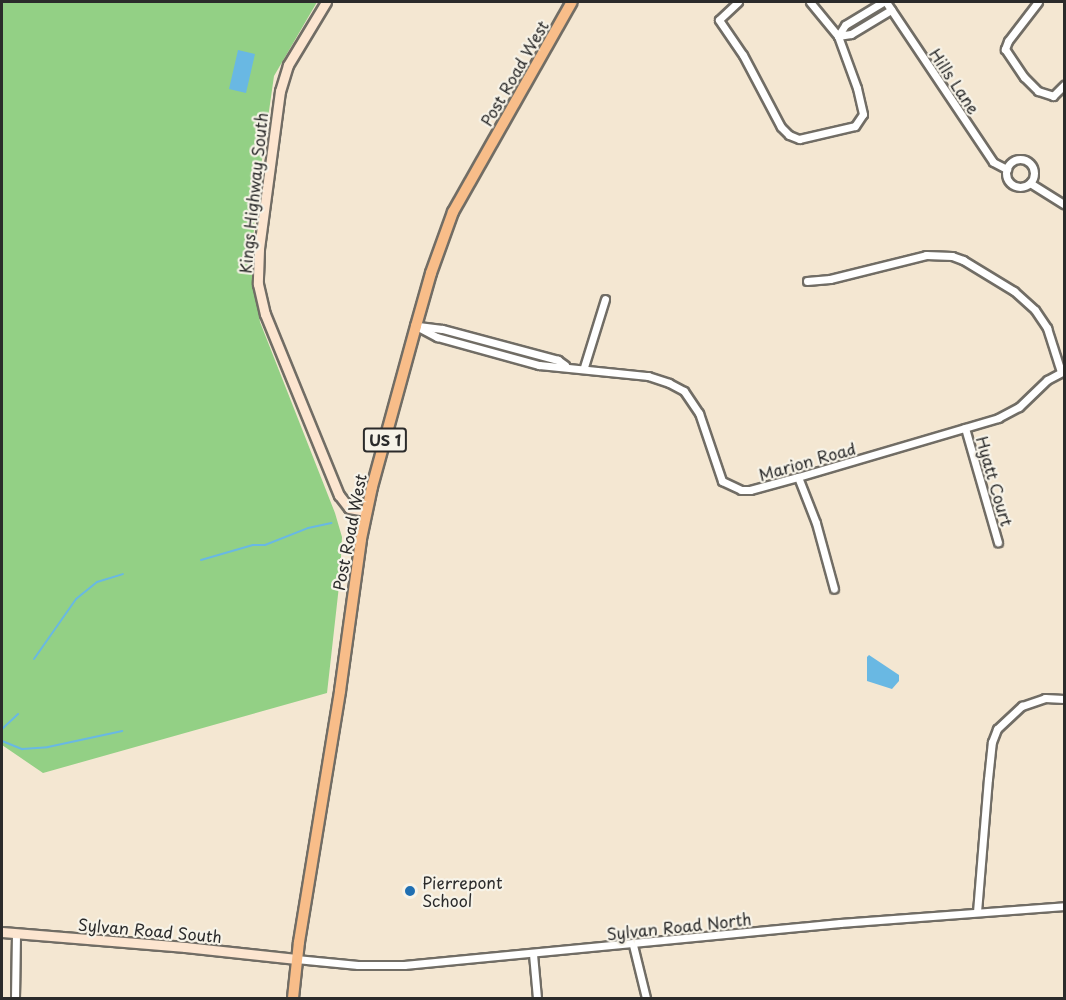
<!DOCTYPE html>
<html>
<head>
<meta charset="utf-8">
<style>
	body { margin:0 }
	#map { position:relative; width:1066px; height:1000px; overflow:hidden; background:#f4e7d2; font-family:"Playpen Sans",sans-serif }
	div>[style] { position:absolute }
	.green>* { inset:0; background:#93d085 }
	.water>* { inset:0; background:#69b8e3 }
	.stream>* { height:2px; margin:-1px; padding:0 1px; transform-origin:1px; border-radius:1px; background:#69b8e3 }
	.roads { filter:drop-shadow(2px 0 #716d65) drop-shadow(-2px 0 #716d65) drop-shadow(0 2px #716d65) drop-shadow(0 -2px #716d65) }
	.street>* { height:7px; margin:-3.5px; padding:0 3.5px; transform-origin:3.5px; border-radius:3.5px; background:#fff }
	.street>.ring { margin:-3.5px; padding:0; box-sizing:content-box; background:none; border:7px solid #fff; border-radius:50% }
	.secondary>* { height:9px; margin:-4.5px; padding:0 4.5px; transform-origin:4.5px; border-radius:4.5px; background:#fce5d0 }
	.primary>* { height:10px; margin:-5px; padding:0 5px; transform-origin:5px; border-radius:5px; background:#f8bd89 }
	.dots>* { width:16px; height:16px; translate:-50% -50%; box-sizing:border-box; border:3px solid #f7f3e8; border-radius:50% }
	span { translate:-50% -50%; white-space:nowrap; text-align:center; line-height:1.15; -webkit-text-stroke:4.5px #f7f3e8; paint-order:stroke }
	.shield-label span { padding:2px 4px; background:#f7f3e8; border:2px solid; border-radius:4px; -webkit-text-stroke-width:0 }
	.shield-label { font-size:15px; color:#2b2b2b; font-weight:700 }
	.street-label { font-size:16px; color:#2b2b2b }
	.poi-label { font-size:16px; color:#2b2b2b }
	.left { translate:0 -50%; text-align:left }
	.frame { position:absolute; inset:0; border:3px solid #2b2b2b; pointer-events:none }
</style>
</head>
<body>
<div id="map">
	<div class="green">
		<div style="clip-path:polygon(2px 2px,317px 2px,274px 76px,255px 209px,252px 264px,260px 322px,335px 513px,342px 537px,340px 577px,327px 693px,43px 773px,2px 745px)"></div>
	</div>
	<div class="water">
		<div style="clip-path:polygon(238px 50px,255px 54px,246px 93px,229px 89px)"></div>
		<div style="clip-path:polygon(869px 655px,899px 675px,899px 681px,892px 689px,867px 681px,867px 657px)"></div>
	</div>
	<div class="stream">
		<div style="left:201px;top:560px;width:54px;rotate:-16.1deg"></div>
		<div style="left:253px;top:545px;width:12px"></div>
		<div style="left:265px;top:545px;width:46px;rotate:-21.6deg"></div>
		<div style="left:308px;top:528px;width:24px;rotate:-12deg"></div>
		<div style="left:34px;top:659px;width:73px;rotate:-55deg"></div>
		<div style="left:76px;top:599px;width:27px;rotate:-39deg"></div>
		<div style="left:97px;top:582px;width:27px;rotate:-17deg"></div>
		<div style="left:2px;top:729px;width:22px;rotate:-43deg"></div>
		<div style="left:2px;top:741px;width:22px;rotate:22deg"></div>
		<div style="left:22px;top:749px;width:26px;rotate:-4deg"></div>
		<div style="left:48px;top:747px;width:76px;rotate:-12.2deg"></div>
	</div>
	<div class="roads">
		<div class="street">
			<div style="left:738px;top:2px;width:26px;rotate:137deg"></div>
			<div style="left:719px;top:20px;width:42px;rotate:55.6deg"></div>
			<div style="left:743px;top:55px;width:81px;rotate:62.2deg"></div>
			<div style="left:781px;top:127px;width:11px;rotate:45deg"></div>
			<div style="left:789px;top:135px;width:11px;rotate:22deg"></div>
			<div style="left:799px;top:139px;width:57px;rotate:-13.1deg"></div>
			<div style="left:855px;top:126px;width:14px;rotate:-56deg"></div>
			<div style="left:863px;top:114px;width:27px;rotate:-103deg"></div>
			<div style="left:857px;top:88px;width:55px;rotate:-110.1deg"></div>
			<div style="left:838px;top:36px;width:44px;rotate:-129.5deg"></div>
			<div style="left:883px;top:2px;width:44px;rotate:148.8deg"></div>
			<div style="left:845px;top:25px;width:13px;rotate:122deg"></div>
			<div style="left:838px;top:36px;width:13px;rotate:-9deg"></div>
			<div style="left:851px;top:34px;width:47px;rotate:-31deg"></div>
			<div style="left:886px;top:2px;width:192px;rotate:56.2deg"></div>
			<div style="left:993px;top:162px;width:16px;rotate:27deg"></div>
			<div style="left:1038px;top:2px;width:49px;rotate:127.6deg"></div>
			<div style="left:1008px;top:41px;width:9px;rotate:111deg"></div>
			<div style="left:1005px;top:49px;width:34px;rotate:56deg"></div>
			<div style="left:1024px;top:77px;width:20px;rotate:45deg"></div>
			<div style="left:1038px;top:91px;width:16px;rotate:18deg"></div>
			<div style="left:1053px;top:96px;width:16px;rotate:-45deg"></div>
			<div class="ring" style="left:1006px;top:159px;width:21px;height:21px"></div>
			<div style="left:1030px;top:183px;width:40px;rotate:32deg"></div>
			<div style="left:807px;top:281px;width:23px;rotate:-5deg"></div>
			<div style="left:830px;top:279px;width:99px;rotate:-14deg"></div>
			<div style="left:926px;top:255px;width:26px;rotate:2deg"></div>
			<div style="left:952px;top:256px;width:12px;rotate:20deg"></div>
			<div style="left:963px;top:260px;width:60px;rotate:31.3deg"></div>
			<div style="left:1014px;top:291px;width:28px;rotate:42deg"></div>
			<div style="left:1035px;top:310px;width:22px;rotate:56deg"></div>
			<div style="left:1047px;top:328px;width:46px;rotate:72.3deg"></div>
			<div style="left:565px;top:365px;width:9px;rotate:-144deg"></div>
			<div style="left:558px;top:360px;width:120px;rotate:-165deg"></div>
			<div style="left:442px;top:329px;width:26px;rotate:-173deg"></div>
			<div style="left:416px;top:326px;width:24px;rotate:28deg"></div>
			<div style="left:437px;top:337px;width:106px;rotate:15.4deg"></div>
			<div style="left:539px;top:365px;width:110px;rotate:5.8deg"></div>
			<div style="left:648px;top:376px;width:22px;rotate:18deg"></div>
			<div style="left:669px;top:383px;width:17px;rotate:28deg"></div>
			<div style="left:684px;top:391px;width:27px;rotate:56deg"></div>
			<div style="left:699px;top:413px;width:72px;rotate:71.3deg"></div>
			<div style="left:722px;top:481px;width:21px;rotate:25deg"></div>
			<div style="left:741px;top:490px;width:9px"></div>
			<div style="left:750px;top:490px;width:50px;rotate:-15.2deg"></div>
			<div style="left:798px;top:477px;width:209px;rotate:-16.4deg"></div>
			<div style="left:998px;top:418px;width:24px;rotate:-28deg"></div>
			<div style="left:1019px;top:407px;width:39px;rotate:-44deg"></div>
			<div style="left:1047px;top:380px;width:19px;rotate:-28deg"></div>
			<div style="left:584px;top:367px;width:71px;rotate:-72.8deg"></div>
			<div style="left:965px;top:428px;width:119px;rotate:73.9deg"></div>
			<div style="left:798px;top:477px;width:49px;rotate:68.6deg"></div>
			<div style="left:816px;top:523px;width:68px;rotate:74.7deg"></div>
			<div style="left:977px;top:912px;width:133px;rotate:-85.3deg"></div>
			<div style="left:988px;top:779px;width:37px;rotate:-84deg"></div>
			<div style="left:992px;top:742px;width:14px;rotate:-69deg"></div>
			<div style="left:997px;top:729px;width:34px;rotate:-43deg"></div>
			<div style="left:1022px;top:706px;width:24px;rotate:-19deg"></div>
			<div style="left:1045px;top:698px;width:19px;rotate:3deg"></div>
			<div style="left:633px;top:945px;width:55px;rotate:76.2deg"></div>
			<div style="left:533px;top:954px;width:44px;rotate:84.8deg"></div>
			<div style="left:296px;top:959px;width:62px;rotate:5.5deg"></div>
			<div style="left:358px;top:965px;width:46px"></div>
			<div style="left:404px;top:965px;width:438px;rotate:-5.5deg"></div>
			<div style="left:840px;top:923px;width:225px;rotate:-4.3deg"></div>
			<div style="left:15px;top:998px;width:65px;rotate:-89.1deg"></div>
		</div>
		<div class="secondary">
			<div style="left:326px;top:2px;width:74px;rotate:121.1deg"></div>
			<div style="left:288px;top:65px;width:27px;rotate:107deg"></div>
			<div style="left:280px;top:91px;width:159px;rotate:97.6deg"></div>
			<div style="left:259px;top:249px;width:35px;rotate:92deg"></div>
			<div style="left:258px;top:284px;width:31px;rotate:77deg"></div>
			<div style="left:265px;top:314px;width:196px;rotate:67.8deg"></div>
			<div style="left:339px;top:495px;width:16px;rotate:52deg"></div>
			<div style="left:349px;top:508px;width:17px;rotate:10deg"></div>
			<div style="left:2px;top:932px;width:184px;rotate:4.7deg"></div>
			<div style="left:185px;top:947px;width:112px;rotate:6.2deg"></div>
		</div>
		<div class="primary">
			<div style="left:293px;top:998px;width:56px;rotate:-83.9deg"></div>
			<div style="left:299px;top:942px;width:254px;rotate:-80.7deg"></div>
			<div style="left:340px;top:691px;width:153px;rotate:-82.1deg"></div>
			<div style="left:361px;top:539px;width:53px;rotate:-78.1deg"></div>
			<div style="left:372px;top:487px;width:167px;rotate:-74.7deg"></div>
			<div style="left:416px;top:326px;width:55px;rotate:-74.2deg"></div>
			<div style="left:431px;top:273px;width:65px;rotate:-70.2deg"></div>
			<div style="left:453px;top:212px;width:241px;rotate:-60.5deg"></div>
		</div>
	</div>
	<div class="dots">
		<div style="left:410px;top:891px;background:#1f6fb2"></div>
	</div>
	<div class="shield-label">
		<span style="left:385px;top:440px">US 1</span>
	</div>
	<div class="street-label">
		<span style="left:514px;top:73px;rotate:-60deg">Post Road West</span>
		<span style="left:955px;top:81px;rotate:56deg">Hills Lane</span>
		<span style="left:253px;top:193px;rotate:-84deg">Kings Highway South</span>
		<span style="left:807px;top:461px;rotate:-16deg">Marion Road</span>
		<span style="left:995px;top:481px;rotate:74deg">Hyatt Court</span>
		<span style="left:349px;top:532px;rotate:-79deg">Post Road West</span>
		<span style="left:679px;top:926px;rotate:-6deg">Sylvan Road North</span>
		<span style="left:150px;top:930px;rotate:5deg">Sylvan Road South</span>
	</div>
	<div class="poi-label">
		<span class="left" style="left:422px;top:891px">Pierrepont<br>School</span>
	</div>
	<div class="frame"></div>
</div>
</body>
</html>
